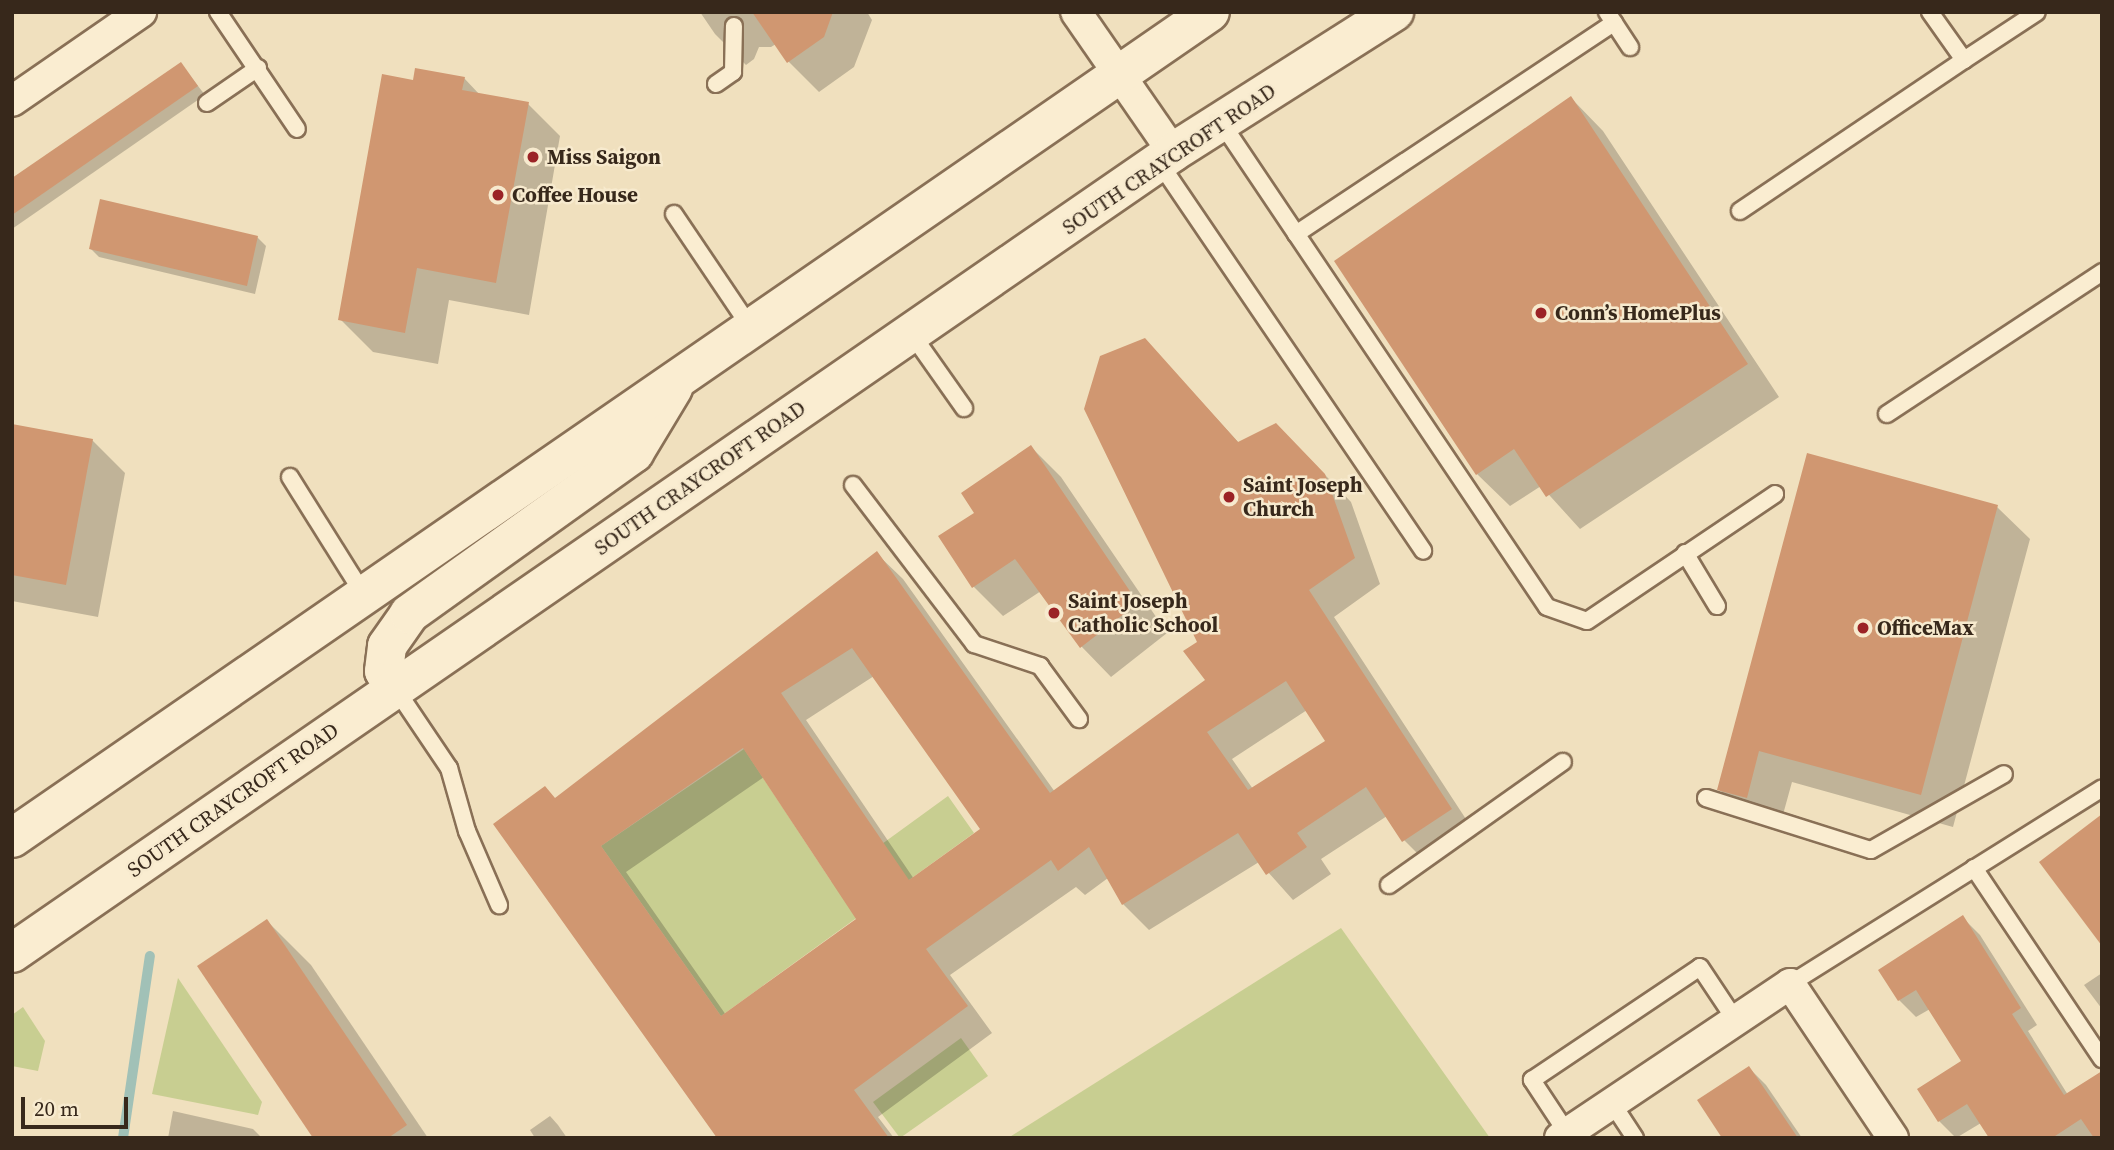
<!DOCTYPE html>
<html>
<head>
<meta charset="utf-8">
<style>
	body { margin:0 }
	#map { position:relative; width:2114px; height:1150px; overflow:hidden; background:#f0e0be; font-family:"Source Serif 4",serif }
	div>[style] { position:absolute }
	.green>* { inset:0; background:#c8ce91 }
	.shadow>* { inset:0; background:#0003 }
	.stream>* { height:10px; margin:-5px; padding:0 5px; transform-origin:5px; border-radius:5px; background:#a1c1b7 }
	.building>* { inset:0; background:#d09771 }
	.roads { filter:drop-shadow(2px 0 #897056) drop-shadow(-2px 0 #897056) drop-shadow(0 2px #897056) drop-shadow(0 -2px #897056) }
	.lane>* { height:16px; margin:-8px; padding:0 8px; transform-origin:8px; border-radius:8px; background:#faedd1 }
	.street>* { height:30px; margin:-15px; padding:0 15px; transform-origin:15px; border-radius:15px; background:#faedd1 }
	.secondary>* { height:38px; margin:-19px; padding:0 19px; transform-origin:19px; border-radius:19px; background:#faedd1 }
	.dots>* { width:19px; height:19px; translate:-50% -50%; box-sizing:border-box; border:4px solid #f7eace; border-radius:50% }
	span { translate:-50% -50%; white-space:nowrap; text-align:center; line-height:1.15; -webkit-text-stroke:5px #f7eace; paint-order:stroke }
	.poi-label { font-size:21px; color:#37281b; font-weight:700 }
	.left { translate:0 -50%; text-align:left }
	.street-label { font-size:21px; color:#37281b }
	.frame { position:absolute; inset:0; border:14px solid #37281b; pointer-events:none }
	.scale { position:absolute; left:21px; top:1097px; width:107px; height:32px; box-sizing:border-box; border:4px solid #37281b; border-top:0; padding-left:9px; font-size:21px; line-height:24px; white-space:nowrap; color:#37281b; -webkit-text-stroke:5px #f7eace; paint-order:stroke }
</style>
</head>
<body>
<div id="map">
	<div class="green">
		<div style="clip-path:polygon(744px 749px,831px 881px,948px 796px,974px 833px,721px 1016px,601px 846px)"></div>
		<div style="clip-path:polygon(1341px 928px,1490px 1138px,1008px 1138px)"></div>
		<div style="clip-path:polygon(178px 978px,262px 1102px,258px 1115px,152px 1094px)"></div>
		<div style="clip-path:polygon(23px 1007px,45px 1041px,38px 1071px,12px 1066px,12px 1015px)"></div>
		<div style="clip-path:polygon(961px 1038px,988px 1076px,900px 1138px,873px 1102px)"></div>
	</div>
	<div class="shadow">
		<div style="clip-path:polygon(700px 12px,867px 12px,872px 20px,854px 67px,819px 92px,789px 62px,776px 44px,771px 47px,759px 47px,754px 59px,746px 65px,715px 34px)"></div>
		<div style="clip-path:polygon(181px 64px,205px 95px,12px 229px,12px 181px)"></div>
		<div style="clip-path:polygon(464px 78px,480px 95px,528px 104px,560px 136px,529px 315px,449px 300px,438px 364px,373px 352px,340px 319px)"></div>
		<div style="clip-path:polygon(1571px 98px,1603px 131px,1779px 397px,1580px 529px,1541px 486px,1510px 506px,1477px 474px)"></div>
		<div style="clip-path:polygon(257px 237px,266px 246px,255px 294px,99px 257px,91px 249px)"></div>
		<div style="clip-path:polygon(evenodd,1145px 340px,1239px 443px,1302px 451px,1351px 502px,1380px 584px,1334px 617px,1477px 836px,1430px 866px,1404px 840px,1387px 816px,1321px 859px,1331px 874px,1293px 900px,1259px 862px,1149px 930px,1123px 904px,1108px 878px,1085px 895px,1076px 887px,950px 975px,992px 1033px,878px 1117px,894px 1138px,719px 1138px,556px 799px,877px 554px,903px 579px,1055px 792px,1207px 681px,1145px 340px,874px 676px,982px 829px,914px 879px,806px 720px,874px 676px,1145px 340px,1307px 710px,1327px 742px,1253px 789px,1232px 759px,1307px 710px,1145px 340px,764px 777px,858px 919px,726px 1015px,626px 872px,764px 777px)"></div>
		<div style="clip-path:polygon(12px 425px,92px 440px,125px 473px,98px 617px,12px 601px)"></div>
		<div style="clip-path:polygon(1031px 447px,1061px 477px,1167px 633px,1111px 677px,1082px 647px,1041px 591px,1003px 616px,973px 586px,976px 513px)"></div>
		<div style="clip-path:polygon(1997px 507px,2030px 539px,1953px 827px,1792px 782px,1779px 829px,1752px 822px,1719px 789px)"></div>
		<div style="clip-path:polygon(1963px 918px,1980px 935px,2037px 1025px,2028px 1031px,2068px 1095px,2102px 1138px,1991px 1138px,1981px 1123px,1956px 1138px,1939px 1121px,1919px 1089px,1963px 1061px,1930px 1009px,1916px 1017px,1899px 1000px)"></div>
		<div style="clip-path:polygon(267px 921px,311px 965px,428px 1138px,316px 1138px)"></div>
		<div style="clip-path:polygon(2102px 973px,2102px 1009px,2084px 985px)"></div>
		<div style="clip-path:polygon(1749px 1068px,1766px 1085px,1802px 1138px,1724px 1138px)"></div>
		<div style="clip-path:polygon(173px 1111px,253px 1129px,262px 1138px,168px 1138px)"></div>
		<div style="clip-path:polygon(550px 1116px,558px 1125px,567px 1138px,535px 1138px,530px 1130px)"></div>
	</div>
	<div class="stream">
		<div style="left:123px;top:1138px;width:184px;rotate:-81.6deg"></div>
	</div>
	<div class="building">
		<div style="clip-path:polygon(752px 12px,833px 12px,824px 37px,787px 63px)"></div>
		<div style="clip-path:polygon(181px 62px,198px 86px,12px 215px,12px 178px)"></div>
		<div style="clip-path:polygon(415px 68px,465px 77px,462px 90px,529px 102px,496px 283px,417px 268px,405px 333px,338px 320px,382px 74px,413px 80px)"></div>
		<div style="clip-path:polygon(1571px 96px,1748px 364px,1546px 497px,1514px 449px,1476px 475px,1334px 261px)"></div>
		<div style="clip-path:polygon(100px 199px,258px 236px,247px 286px,89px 249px)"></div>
		<div style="clip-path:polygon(evenodd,1145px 338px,1238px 442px,1276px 423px,1325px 474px,1355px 558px,1309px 590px,1452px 809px,1402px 842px,1366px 787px,1297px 833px,1307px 847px,1266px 875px,1238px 833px,1122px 905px,1089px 847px,1058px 871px,1051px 860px,926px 949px,968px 1006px,854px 1090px,889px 1138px,717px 1138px,493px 824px,545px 786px,555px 798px,877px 551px,1050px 793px,1205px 680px,1183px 651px,1197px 642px,1084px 409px,1100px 356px,1145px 338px,852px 648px,980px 829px,909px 880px,781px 693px,852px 648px,1145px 338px,1286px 681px,1325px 741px,1248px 790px,1207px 732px,1286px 681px,1145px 338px,743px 748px,856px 919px,721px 1016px,601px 846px,743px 748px)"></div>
		<div style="clip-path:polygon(12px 424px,93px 439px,66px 585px,12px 575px)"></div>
		<div style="clip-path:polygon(1031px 445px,1138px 603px,1080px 648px,1015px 559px,972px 588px,938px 536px,974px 513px,961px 493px)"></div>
		<div style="clip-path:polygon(1807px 453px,1998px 505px,1921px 795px,1759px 751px,1747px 798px,1717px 790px)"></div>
		<div style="clip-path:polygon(2102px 814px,2102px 946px,2039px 862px)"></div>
		<div style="clip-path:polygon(1963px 915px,2021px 1008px,2012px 1014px,2064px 1095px,2102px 1071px,2102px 1138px,2094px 1138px,2081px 1119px,2052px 1138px,1989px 1138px,1967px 1104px,1938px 1122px,1917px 1089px,1961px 1061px,1916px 990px,1898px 1001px,1878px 970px)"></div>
		<div style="clip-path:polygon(267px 919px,407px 1125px,388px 1138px,313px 1138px,197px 966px)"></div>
		<div style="clip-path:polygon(1749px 1066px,1798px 1138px,1722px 1138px,1697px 1100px)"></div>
	</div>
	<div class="roads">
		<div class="lane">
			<div style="left:218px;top:12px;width:141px;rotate:56deg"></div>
			<div style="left:1607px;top:12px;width:42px;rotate:56.7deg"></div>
			<div style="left:1930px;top:12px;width:59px;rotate:54.7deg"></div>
			<div style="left:1964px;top:60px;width:87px;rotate:-33.3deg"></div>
			<div style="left:716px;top:84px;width:21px;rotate:-35deg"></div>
			<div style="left:733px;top:72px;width:46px;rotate:-88.8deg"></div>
			<div style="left:207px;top:103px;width:62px;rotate:-34.5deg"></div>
			<div style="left:1221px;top:122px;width:584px;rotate:56.09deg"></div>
			<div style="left:1547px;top:607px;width:42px;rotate:19.3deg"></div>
			<div style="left:1587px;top:621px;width:227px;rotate:-34deg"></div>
			<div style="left:1159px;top:162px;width:470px;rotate:55.8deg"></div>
			<div style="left:1740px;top:211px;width:270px;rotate:-34deg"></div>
			<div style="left:674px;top:214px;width:138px;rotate:56deg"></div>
			<div style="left:1296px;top:234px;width:382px;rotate:-33.6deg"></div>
			<div style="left:911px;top:333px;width:92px;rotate:54.8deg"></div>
			<div style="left:1887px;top:414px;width:258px;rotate:-33.4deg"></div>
			<div style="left:290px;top:477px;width:139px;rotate:57.9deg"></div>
			<div style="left:853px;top:485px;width:200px;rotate:52.7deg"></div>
			<div style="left:974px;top:644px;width:70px;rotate:18.4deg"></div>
			<div style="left:1040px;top:666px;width:66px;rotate:53.7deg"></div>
			<div style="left:1685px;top:553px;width:62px;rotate:58.9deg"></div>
			<div style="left:395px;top:688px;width:97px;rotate:56deg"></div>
			<div style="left:449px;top:768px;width:66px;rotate:74.1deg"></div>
			<div style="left:467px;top:831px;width:81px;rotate:66.6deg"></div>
			<div style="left:1706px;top:798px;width:173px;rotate:17.5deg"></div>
			<div style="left:1871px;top:850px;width:153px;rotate:-29.7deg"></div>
			<div style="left:1974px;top:868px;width:230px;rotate:56.2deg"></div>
			<div style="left:1389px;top:885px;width:213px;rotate:-35.3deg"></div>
			<div style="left:1790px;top:984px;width:368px;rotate:-32.1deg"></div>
			<div style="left:1612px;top:1103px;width:42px;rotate:56.7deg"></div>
			<div style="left:1567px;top:1133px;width:64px;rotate:-123.4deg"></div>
			<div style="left:1532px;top:1080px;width:202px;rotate:-33.9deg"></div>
			<div style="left:1700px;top:967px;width:65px;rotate:56.3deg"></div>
		</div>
		<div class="street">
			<div style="left:1076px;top:12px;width:170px;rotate:55.3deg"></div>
			<div style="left:12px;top:101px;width:157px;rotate:-34.6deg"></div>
			<div style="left:1560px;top:1138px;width:277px;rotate:-33.8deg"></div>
			<div style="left:1790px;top:984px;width:185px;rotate:56.2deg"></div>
		</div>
		<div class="secondary">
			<div style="left:395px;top:688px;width:20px;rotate:-123deg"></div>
			<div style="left:384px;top:671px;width:25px;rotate:-83deg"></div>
			<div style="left:387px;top:646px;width:39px;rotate:-55deg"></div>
			<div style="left:409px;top:614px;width:277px;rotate:-35.6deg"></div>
			<div style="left:634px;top:453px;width:76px;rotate:-59deg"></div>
			<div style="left:12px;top:838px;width:1455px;rotate:-34.59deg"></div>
			<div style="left:12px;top:953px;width:1411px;rotate:-34.6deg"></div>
			<div style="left:1173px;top:152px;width:262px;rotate:-32.4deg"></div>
		</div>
	</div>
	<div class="dots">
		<div style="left:533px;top:157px;background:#9b2326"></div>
		<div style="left:498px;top:195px;background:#9b2326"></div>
		<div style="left:1541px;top:313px;background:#9b2326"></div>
		<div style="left:1229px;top:497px;background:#9b2326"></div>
		<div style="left:1054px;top:613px;background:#9b2326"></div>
		<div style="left:1863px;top:628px;background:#9b2326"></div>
	</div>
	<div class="poi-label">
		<span class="left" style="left:547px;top:157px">Miss Saigon</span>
		<span class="left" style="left:512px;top:195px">Coffee House</span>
		<span class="left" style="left:1555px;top:313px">Conn’s HomePlus</span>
		<span class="left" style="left:1243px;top:497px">Saint Joseph<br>Church</span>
		<span class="left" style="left:1068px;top:613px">Saint Joseph<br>Catholic School</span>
		<span class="left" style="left:1877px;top:628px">OfficeMax</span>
	</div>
	<div class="street-label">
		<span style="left:1169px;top:159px;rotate:-34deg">SOUTH CRAYCROFT ROAD</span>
		<span style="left:700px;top:478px;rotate:-35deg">SOUTH CRAYCROFT ROAD</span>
		<span style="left:233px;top:800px;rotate:-35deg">SOUTH CRAYCROFT ROAD</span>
	</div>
	<div class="frame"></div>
	<div class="scale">20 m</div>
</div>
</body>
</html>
